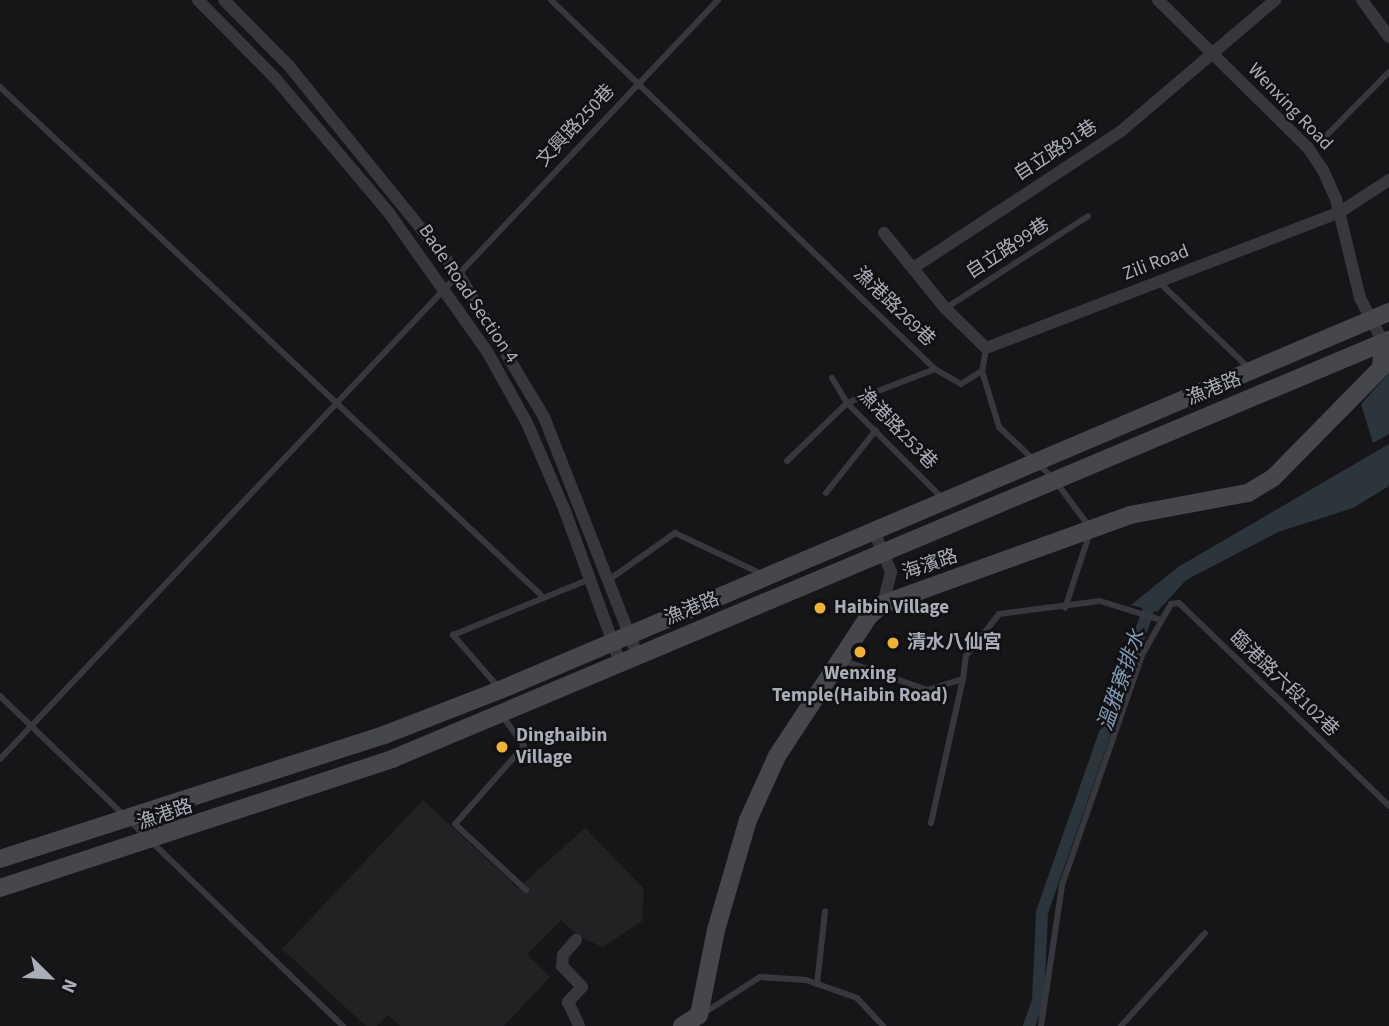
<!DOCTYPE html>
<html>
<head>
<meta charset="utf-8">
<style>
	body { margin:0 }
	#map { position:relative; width:1389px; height:1026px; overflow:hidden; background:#161618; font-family:"Source Sans 3","Noto Sans TC",sans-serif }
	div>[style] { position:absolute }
	.built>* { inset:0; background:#222225 }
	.water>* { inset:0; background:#2c353c }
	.canal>* { height:12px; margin:-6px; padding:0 6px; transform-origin:6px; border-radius:6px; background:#2c353c }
	.lane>* { height:6px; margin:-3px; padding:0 3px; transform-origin:3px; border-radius:3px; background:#37383d }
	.street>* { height:12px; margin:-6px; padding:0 6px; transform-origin:6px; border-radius:6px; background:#37383d }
	.secondary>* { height:18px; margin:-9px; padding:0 9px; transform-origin:9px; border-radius:9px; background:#45474d }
	.dots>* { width:19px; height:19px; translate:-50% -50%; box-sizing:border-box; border:4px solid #111113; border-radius:50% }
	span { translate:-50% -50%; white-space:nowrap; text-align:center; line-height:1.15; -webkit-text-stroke:5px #111113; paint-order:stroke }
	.street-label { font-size:19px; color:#a8adb8 }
	.poi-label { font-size:19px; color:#a8adb8; font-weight:700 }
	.left { translate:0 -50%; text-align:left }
	.water-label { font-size:21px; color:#7f9bb3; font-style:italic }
	.north { position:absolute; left:14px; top:942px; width:70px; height:70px; -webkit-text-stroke:5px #111113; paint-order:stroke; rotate:114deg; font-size:19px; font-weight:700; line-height:28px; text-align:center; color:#a8adb8 }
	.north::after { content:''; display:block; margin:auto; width:24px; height:32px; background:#a8adb8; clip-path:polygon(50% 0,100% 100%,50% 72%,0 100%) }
</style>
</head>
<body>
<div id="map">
	<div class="built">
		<div style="clip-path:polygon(423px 800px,518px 888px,585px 828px,644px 889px,642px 921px,603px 947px,579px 937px,561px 920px,527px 954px,550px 977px,504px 1026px,400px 1026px,388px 1015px,377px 1026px,366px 1026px,282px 949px)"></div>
	</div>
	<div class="water">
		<div style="clip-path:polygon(1389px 373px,1389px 434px,1373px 443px,1361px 404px)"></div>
		<div style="clip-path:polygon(1389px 444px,1389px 486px,1353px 508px,1278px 532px,1186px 580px,1157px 612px,1131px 605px,1178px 567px)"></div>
	</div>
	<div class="canal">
		<div style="left:1029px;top:1026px;width:27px;rotate:-70deg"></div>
		<div style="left:1038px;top:1001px;width:89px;rotate:-87.4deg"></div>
		<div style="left:1042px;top:912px;width:334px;rotate:-70.6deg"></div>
	</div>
	<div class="lane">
		<div style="left:551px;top:0;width:533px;rotate:43.86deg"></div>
		<div style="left:935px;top:369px;width:30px;rotate:30deg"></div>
		<div style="left:961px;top:384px;width:25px;rotate:-32deg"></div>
		<div style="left:0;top:87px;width:742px;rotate:43.2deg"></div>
		<div style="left:1327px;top:135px;width:88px;rotate:-45.5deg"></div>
		<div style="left:1160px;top:283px;width:123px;rotate:43.7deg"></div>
		<div style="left:946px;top:308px;width:169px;rotate:-32.9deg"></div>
		<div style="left:986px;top:349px;width:22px;rotate:100deg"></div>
		<div style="left:982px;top:371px;width:59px;rotate:73.1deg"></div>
		<div style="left:999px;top:427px;width:74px;rotate:43.4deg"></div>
		<div style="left:1053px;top:478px;width:64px;rotate:53.3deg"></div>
		<div style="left:1091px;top:529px;width:83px;rotate:108.2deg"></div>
		<div style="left:832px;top:378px;width:29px;rotate:59deg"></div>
		<div style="left:847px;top:403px;width:136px;rotate:45deg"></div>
		<div style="left:787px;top:461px;width:83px;rotate:-44deg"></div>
		<div style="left:847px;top:403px;width:94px;rotate:-21.1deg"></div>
		<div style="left:826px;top:493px;width:80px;rotate:-51.6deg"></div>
		<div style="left:610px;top:579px;width:80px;rotate:-35.3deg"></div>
		<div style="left:675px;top:533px;width:98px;rotate:25.3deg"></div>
		<div style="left:842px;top:660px;width:90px;rotate:19.4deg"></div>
		<div style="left:927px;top:690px;width:38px;rotate:-17deg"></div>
		<div style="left:963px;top:679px;width:23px;rotate:-83deg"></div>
		<div style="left:966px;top:656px;width:53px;rotate:-51.8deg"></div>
		<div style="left:999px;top:614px;width:102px;rotate:-7.3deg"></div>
		<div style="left:1100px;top:601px;width:61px;rotate:17.2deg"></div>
		<div style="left:500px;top:689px;width:72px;rotate:-131deg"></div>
		<div style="left:453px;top:635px;width:148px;rotate:-22.2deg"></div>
		<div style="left:0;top:696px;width:476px;rotate:43.9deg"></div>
		<div style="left:501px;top:714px;width:39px;rotate:54deg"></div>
		<div style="left:524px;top:746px;width:104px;rotate:131.5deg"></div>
		<div style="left:455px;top:824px;width:97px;rotate:42.9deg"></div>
		<div style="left:0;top:759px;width:1045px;rotate:-46.59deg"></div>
		<div style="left:931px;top:823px;width:148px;rotate:-77.5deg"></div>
		<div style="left:817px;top:984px;width:73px;rotate:-83.7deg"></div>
		<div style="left:704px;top:1013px;width:67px;rotate:-32.7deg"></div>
		<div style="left:760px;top:977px;width:46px;rotate:3.7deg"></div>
		<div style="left:806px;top:980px;width:54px;rotate:19.4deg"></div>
		<div style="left:857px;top:998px;width:38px;rotate:47deg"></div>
		<div style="left:1041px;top:1026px;width:143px;rotate:-81.5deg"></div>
		<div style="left:1062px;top:885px;width:244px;rotate:-70.8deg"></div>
		<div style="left:1142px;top:655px;width:59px;rotate:-60.4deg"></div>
		<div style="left:1171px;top:604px;width:8px;rotate:-7deg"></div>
		<div style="left:1179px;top:603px;width:292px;rotate:44deg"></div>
		<div style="left:1121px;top:1026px;width:125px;rotate:-47.9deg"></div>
	</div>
	<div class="street">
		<div style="left:198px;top:0;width:110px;rotate:45.4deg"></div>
		<div style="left:275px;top:78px;width:177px;rotate:49.8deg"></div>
		<div style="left:389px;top:213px;width:171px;rotate:54.7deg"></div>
		<div style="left:488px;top:353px;width:80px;rotate:60.9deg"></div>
		<div style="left:527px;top:423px;width:96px;rotate:66.6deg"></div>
		<div style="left:565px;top:511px;width:161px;rotate:70deg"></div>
		<div style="left:224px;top:0;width:93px;rotate:45.4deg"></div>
		<div style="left:289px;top:66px;width:269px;rotate:50.9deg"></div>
		<div style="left:459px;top:275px;width:165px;rotate:59.1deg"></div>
		<div style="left:544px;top:417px;width:255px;rotate:68.6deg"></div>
		<div style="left:1158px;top:0;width:211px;rotate:44.6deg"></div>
		<div style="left:1308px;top:148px;width:27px;rotate:56deg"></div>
		<div style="left:1323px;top:170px;width:32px;rotate:66deg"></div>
		<div style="left:1336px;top:199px;width:102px;rotate:76.4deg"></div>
		<div style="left:1360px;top:298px;width:50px;rotate:62.4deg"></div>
		<div style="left:1362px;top:0;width:46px;rotate:53.9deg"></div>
		<div style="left:884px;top:233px;width:97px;rotate:50.9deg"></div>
		<div style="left:945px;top:308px;width:57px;rotate:44.3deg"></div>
		<div style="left:986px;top:348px;width:379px;rotate:-21deg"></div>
		<div style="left:1340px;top:212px;width:59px;rotate:-33.1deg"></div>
		<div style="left:913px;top:268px;width:248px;rotate:-33.3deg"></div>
		<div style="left:1120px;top:132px;width:204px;rotate:-40.4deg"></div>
		<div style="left:873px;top:529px;width:47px;rotate:67.3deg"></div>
		<div style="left:891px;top:572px;width:33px;rotate:104deg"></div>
		<div style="left:576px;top:940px;width:20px;rotate:131deg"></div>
		<div style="left:563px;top:955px;width:11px;rotate:95deg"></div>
		<div style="left:562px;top:966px;width:29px;rotate:46deg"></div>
		<div style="left:582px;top:987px;width:21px;rotate:133deg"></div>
		<div style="left:568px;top:1002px;width:26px;rotate:65deg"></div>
	</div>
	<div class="secondary">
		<div style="left:0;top:859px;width:404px;rotate:-17.9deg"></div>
		<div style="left:384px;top:735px;width:124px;rotate:-21.2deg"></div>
		<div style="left:500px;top:690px;width:966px;rotate:-23.04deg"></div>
		<div style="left:0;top:888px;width:413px;rotate:-18.2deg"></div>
		<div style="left:392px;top:759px;width:1081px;rotate:-22.8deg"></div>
		<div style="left:682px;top:1026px;width:20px;rotate:-33deg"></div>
		<div style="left:699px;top:1015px;width:87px;rotate:-78.7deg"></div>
		<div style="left:716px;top:930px;width:115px;rotate:-73.8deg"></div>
		<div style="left:748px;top:820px;width:70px;rotate:-65.6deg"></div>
		<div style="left:777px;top:756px;width:168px;rotate:-56.7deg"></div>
		<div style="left:869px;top:616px;width:18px;rotate:-41deg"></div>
		<div style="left:883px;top:604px;width:263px;rotate:-19.8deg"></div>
		<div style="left:1130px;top:515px;width:120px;rotate:-10.6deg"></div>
		<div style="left:1248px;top:493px;width:29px;rotate:-31deg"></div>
		<div style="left:1273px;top:478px;width:154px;rotate:-45.5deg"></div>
		<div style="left:1381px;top:368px;width:26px;rotate:-86deg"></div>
	</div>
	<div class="dots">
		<div style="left:820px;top:608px;background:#f2b134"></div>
		<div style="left:893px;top:643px;background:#f2b134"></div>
		<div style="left:860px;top:652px;background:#f2b134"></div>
		<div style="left:502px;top:747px;background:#f2b134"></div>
	</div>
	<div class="street-label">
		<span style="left:1290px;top:107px;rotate:46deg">Wenxing Road</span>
		<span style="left:576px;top:126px;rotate:-47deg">文興路250巷</span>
		<span style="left:1056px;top:151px;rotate:-33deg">自立路91巷</span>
		<span style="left:1008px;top:249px;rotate:-33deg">自立路99巷</span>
		<span style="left:1156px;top:263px;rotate:-21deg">Zili Road</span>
		<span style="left:468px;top:294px;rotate:56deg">Bade Road Section 4</span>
		<span style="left:894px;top:307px;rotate:44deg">漁港路269巷</span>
		<span style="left:1214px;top:389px;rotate:-22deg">漁港路</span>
		<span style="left:897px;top:429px;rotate:46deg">漁港路253巷</span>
		<span style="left:930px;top:565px;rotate:-19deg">海濱路</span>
		<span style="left:692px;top:609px;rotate:-22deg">漁港路</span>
		<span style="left:1284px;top:684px;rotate:44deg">臨港路六段102巷</span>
		<span style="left:165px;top:815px;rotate:-19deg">漁港路</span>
	</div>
	<div class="poi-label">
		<span class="left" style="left:834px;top:608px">Haibin Village</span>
		<span class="left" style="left:907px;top:643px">清水八仙宮</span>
		<span style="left:860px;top:685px">Wenxing<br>Temple(Haibin Road)</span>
		<span class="left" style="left:516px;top:747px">Dinghaibin<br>Village</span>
	</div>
	<div class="water-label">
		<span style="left:1121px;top:680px;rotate:-71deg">溫雅寮排水</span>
	</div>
	<div class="north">N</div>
</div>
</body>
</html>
